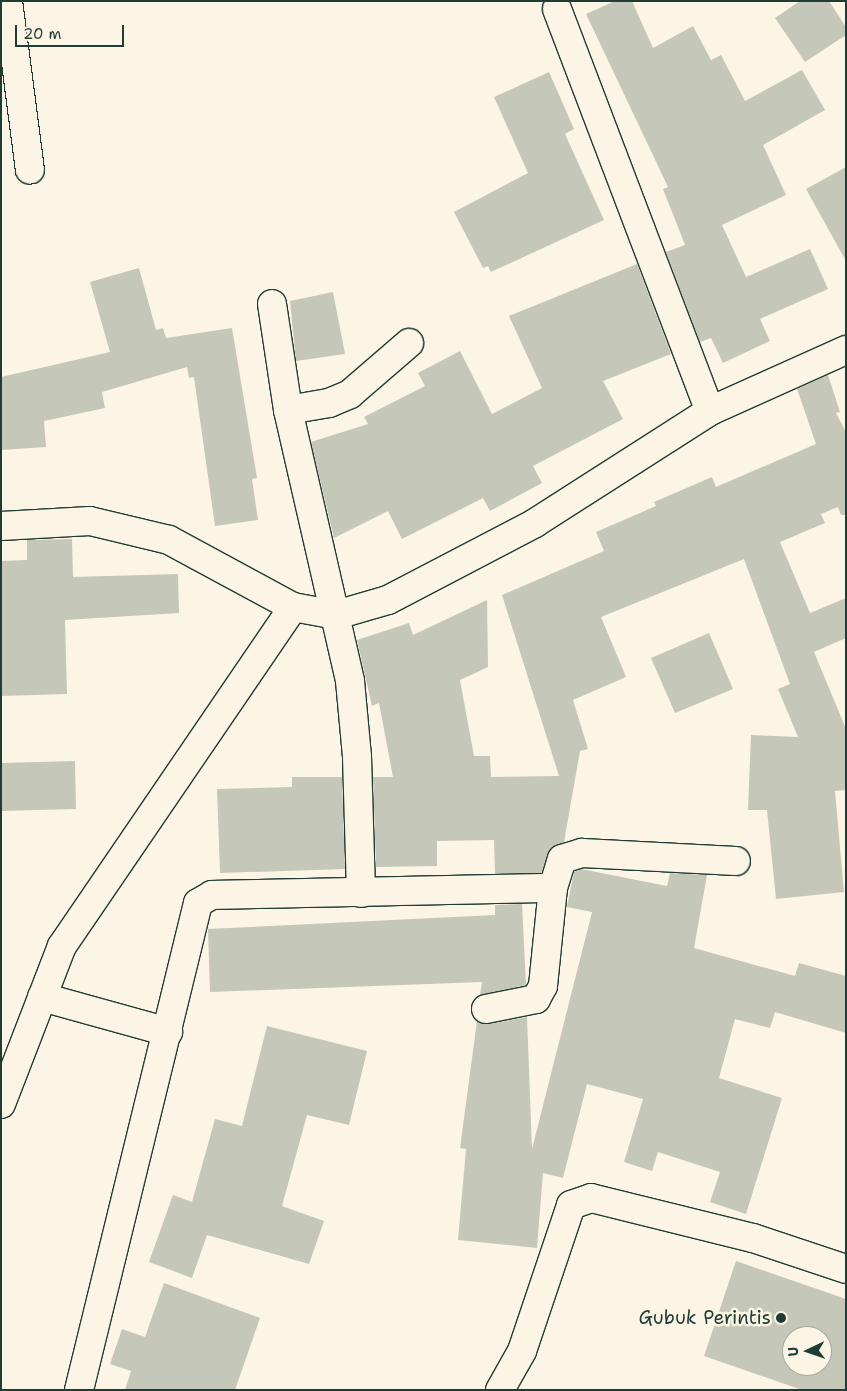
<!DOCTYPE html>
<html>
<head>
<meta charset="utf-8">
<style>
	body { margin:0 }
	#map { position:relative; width:847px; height:1391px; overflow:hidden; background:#fcf5e5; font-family:"Shantell Sans",sans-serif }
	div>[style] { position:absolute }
	.building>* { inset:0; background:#c5c7b9 }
	.roads { filter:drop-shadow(1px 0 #1f3d34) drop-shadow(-1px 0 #1f3d34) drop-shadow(0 1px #1f3d34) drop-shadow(0 -1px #1f3d34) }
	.minor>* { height:28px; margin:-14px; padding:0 14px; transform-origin:14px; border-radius:14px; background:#fcf5e5 }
	.dots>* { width:14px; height:14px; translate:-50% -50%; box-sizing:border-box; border:2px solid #fcf5e5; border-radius:50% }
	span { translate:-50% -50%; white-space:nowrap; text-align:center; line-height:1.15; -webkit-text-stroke:5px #fcf5e5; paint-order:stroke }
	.poi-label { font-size:19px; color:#1f3d34 }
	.right { translate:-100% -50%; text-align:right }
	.frame { position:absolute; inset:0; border:2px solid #1f3d34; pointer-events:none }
	.north { position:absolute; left:782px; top:1326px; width:50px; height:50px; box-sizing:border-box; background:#fcf5e5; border:1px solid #a4ab9e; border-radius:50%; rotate:267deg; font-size:14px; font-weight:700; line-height:20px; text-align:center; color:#1f3d34 }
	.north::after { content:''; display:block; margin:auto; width:18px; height:22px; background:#1f3d34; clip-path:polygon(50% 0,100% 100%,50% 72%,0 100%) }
	.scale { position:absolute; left:15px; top:25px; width:109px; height:22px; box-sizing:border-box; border:2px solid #1f3d34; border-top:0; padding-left:6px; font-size:15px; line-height:18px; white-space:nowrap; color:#1f3d34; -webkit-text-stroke:4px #fcf5e5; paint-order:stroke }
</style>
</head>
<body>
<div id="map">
	<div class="building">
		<div style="clip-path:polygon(615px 1px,632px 1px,653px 48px,693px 26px,711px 60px,721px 55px,745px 101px,802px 70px,825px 110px,763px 145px,786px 195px,722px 225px,746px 277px,810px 249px,828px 289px,760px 319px,770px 341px,723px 363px,711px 338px,700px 342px,666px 252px,685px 245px,663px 189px,668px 187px,586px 14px)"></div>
		<div style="clip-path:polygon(800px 1px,829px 1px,846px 27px,846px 35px,805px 62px,775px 18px)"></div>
		<div style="clip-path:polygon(549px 72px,574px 129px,565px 134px,604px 220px,491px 272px,488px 266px,483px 268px,454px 212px,528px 173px,494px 97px)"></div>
		<div style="clip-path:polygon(846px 167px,846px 261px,806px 189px)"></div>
		<div style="clip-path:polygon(637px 264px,671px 354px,603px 381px,623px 419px,533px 466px,542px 483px,490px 511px,483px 498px,402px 539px,388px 511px,334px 538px,311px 442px,368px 424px,364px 417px,425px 386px,418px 373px,460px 351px,492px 414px,542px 388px,509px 316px)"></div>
		<div style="clip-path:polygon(139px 268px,156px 330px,163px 328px,166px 338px,232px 328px,257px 478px,252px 479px,258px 520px,215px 526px,194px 377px,189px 378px,187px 367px,102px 392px,105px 408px,44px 421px,46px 447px,1px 450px,1px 377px,110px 352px,90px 282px)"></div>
		<div style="clip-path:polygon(333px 292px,345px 354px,296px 361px,290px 301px)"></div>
		<div style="clip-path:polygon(828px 375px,840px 412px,836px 413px,846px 432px,846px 515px,841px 515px,838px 507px,821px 514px,825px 523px,780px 542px,810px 613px,846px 598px,846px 638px,814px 652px,846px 729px,846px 790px,835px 791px,844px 892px,776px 899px,767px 810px,748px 810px,751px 735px,798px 737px,778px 689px,790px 684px,744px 559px,601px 617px,626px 677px,573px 700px,588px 749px,580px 751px,564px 842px,551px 848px,541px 873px,495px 874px,494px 840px,437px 841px,437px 866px,376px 867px,373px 777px,393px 777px,379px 703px,372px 706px,357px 640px,409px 623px,413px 635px,487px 600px,488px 667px,460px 680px,474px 756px,490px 756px,491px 777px,559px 776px,502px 595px,604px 551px,596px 532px,656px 506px,654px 502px,712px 477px,716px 487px,816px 444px,797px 389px)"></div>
		<div style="clip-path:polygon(72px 539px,73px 577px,178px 574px,179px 613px,65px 620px,67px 694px,1px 696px,1px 561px,27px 560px,27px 540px)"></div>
		<div style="clip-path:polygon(709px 633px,733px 689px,675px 713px,651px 658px)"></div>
		<div style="clip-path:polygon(75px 761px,76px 809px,1px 811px,1px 763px)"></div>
		<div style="clip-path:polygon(292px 777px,342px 777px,345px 869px,220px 873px,217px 789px,292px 787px)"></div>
		<div style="clip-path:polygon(581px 869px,667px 886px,670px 873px,707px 875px,694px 948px,795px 976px,799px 963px,846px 976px,846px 1033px,775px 1012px,770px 1028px,735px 1019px,719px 1078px,782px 1098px,746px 1214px,710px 1202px,720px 1172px,658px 1152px,652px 1171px,624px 1162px,643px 1099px,587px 1084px,563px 1178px,543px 1173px,537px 1248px,458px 1240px,466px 1149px,460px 1148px,477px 1021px,489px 1024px,527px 1017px,532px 1149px,592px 912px,567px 907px,574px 872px)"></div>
		<div style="clip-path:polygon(522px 904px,526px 985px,480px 995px,482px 982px,210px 992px,208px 929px,495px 915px,495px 905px)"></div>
		<div style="clip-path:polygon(267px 1026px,367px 1051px,349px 1125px,307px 1115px,282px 1206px,324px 1221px,309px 1264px,207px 1235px,192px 1278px,149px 1262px,173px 1195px,192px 1202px,215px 1119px,242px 1126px)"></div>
		<div style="clip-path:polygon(evenodd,736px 1261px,846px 1299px,846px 1390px,802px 1390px,704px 1356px,736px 1261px,792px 1336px,822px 1336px,822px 1366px,792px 1366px,792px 1336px)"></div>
		<div style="clip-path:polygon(164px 1283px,260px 1318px,235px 1390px,125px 1390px,131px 1371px,110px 1364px,122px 1329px,145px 1337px)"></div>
	</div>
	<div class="roads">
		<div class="minor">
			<div style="left:8px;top:1px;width:170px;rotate:82.6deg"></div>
			<div style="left:557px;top:9px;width:430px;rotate:69.2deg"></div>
			<div style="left:272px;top:304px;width:107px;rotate:81.4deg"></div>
			<div style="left:288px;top:410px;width:278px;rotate:77.1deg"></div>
			<div style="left:350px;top:681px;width:76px;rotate:84.7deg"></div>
			<div style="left:357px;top:757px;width:136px;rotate:88.3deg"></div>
			<div style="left:288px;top:410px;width:42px;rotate:-9.7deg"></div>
			<div style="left:329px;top:403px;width:23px;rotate:-23deg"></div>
			<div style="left:350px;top:394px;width:78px;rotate:-40.8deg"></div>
			<div style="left:1px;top:526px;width:89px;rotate:-3.2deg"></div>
			<div style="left:90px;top:521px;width:81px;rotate:13.5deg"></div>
			<div style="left:169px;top:540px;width:141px;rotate:28.4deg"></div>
			<div style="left:42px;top:997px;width:131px;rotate:15.5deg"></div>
			<div style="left:486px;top:1009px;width:51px;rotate:-11.3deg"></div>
			<div style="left:536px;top:999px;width:15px;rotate:-62deg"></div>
			<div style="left:543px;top:986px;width:99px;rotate:-84.2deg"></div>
			<div style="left:553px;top:888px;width:30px;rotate:-73deg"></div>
			<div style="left:562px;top:859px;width:21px;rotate:-17deg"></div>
			<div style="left:582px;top:853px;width:154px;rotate:3deg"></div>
			<div style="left:1px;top:1104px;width:169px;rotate:-68.9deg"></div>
			<div style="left:62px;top:946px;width:410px;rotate:-55.7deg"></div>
			<div style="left:293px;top:607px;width:44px;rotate:10.5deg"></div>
			<div style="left:336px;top:615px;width:54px;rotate:-16.1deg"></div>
			<div style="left:388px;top:600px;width:166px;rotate:-27.6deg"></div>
			<div style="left:535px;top:523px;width:208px;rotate:-32.6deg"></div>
			<div style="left:710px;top:411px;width:149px;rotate:-24.2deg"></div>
			<div style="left:79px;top:1390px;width:501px;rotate:-76.27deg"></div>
			<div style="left:198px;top:903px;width:16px;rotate:-30deg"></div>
			<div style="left:212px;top:895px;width:341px;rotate:-1.2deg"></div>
			<div style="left:500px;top:1390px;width:45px;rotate:-60.6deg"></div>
			<div style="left:522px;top:1351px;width:154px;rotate:-71.4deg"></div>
			<div style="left:571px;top:1205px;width:21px;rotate:-19deg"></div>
			<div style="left:591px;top:1198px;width:167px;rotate:13.9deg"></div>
			<div style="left:753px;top:1238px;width:98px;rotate:18.4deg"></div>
		</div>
	</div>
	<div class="dots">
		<div style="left:781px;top:1318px;background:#1f3d34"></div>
	</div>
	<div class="poi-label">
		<span class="right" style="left:771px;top:1318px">Gubuk Perintis</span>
	</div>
	<div class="frame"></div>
	<div class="north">U</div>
	<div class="scale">20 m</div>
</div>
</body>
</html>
